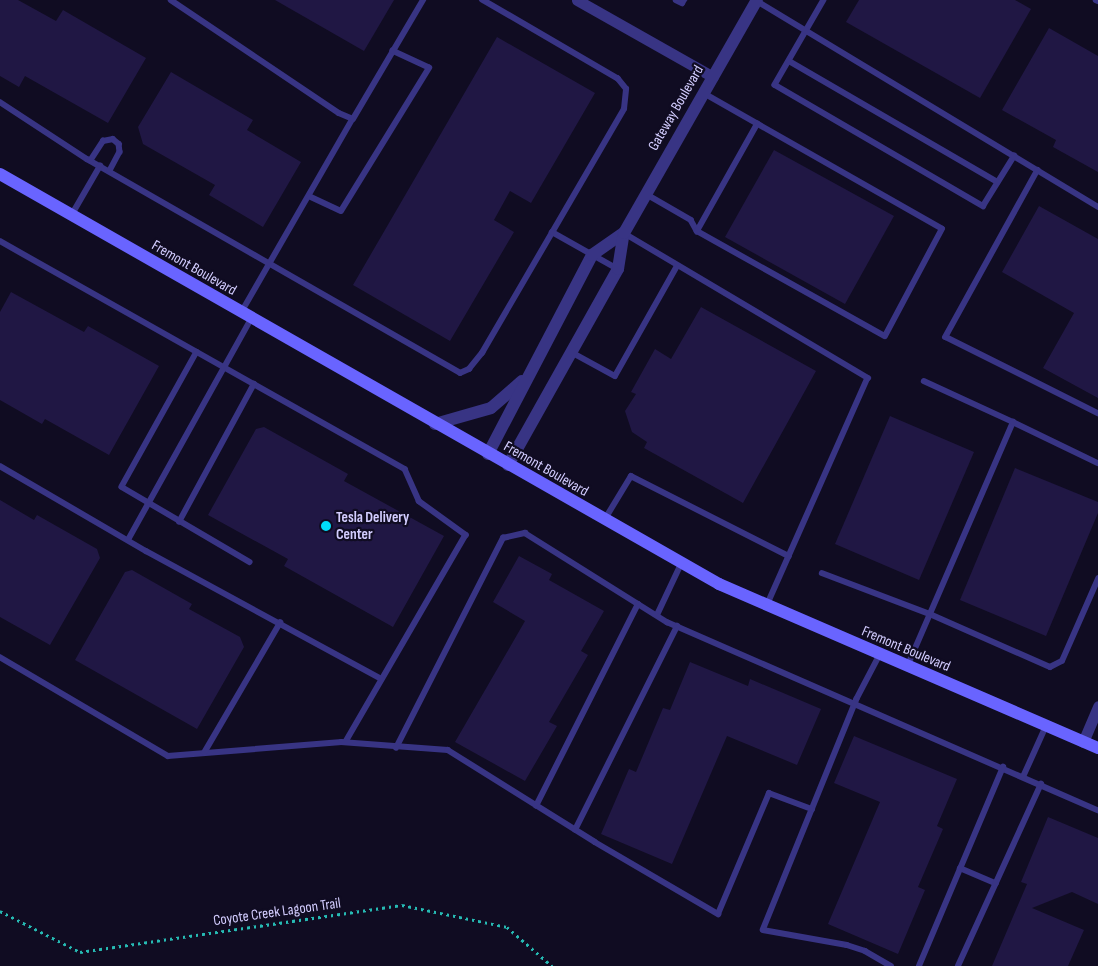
<!DOCTYPE html>
<html>
<head>
<meta charset="utf-8">
<style>
	body { margin:0 }
	#map { position:relative; width:1098px; height:966px; overflow:hidden; background:#100c22; font-family:"Sofia Sans Condensed",sans-serif }
	div>[style] { position:absolute }
	.building>* { inset:0; background:#201744 }
	.path>* { height:2.5px; margin-top:-1.25px; transform-origin:0; background:repeating-linear-gradient(90deg,#26bab3 0 2.5px,transparent 0 6.5px) }
	.service>* { height:5.5px; margin:-2.75px; padding:0 2.75px; transform-origin:2.75px; border-radius:2.75px; background:#383484 }
	.minor>* { height:11px; margin:-5.5px; padding:0 5.5px; transform-origin:5.5px; border-radius:5.5px; background:#383484 }
	.tertiary>* { height:12px; margin:-6px; padding:0 6px; transform-origin:6px; border-radius:6px; background:#383484 }
	.secondary>* { height:12px; margin:-6px; padding:0 6px; transform-origin:6px; border-radius:6px; background:#6964ff }
	.dots>* { width:14px; height:14px; translate:-50% -50%; box-sizing:border-box; border:2px solid #100c22; border-radius:50% }
	span { translate:-50% -50%; white-space:nowrap; text-align:center; line-height:1.15; -webkit-text-stroke:4.5px #100c22; paint-order:stroke }
	.street-label { font-size:15px; color:#d3cdff }
	.poi-label { font-size:15px; color:#d3cdff; font-weight:700 }
	.left { translate:0 -50%; text-align:left }
</style>
</head>
<body>
<div id="map">
	<div class="building">
		<div style="clip-path:polygon(0 0,18px 0,56px 21px,63px 10px,146px 58px,108px 123px,25px 76px,19px 87px,0 76px)"></div>
		<div style="clip-path:polygon(275px 0,394px 0,364px 51px)"></div>
		<div style="clip-path:polygon(859px 0,1015px 0,1031px 9px,980px 98px,846px 22px)"></div>
		<div style="clip-path:polygon(1049px 28px,1098px 56px,1098px 172px,1053px 147px,1056px 140px,1002px 110px)"></div>
		<div style="clip-path:polygon(497px 37px,595px 93px,531px 203px,510px 191px,494px 220px,514px 232px,450px 341px,353px 285px)"></div>
		<div style="clip-path:polygon(171px 72px,253px 120px,247px 130px,301px 162px,263px 227px,209px 195px,215px 185px,143px 144px,138px 127px)"></div>
		<div style="clip-path:polygon(774px 150px,894px 216px,845px 304px,725px 237px)"></div>
		<div style="clip-path:polygon(1039px 206px,1098px 239px,1098px 398px,1043px 368px,1074px 313px,1002px 272px)"></div>
		<div style="clip-path:polygon(11px 292px,84px 332px,88px 326px,159px 366px,109px 455px,45px 419px,42px 424px,0 400px,0 312px)"></div>
		<div style="clip-path:polygon(701px 307px,816px 371px,743px 503px,644px 448px,647px 442px,632px 432px,625px 411px,636px 394px,631px 392px,655px 349px,671px 359px)"></div>
		<div style="clip-path:polygon(890px 416px,974px 452px,919px 580px,835px 544px)"></div>
		<div style="clip-path:polygon(264px 427px,348px 474px,344px 481px,444px 536px,393px 627px,284px 566px,288px 559px,208px 515px,256px 429px)"></div>
		<div style="clip-path:polygon(1015px 468px,1098px 502px,1098px 513px,1046px 636px,960px 600px)"></div>
		<div style="clip-path:polygon(0 500px,34px 520px,37px 515px,97px 549px,100px 558px,50px 645px,0 617px)"></div>
		<div style="clip-path:polygon(519px 556px,552px 574px,549px 580px,604px 611px,581px 651px,588px 655px,549px 722px,557px 726px,525px 781px,455px 742px,525px 621px,493px 602px)"></div>
		<div style="clip-path:polygon(132px 570px,192px 604px,189px 609px,240px 637px,244px 647px,197px 729px,75px 660px,125px 572px)"></div>
		<div style="clip-path:polygon(690px 662px,748px 686px,750px 679px,821px 709px,797px 765px,727px 736px,672px 864px,601px 834px,629px 769px,636px 772px,663px 708px,670px 710px)"></div>
		<div style="clip-path:polygon(854px 736px,957px 779px,937px 826px,943px 829px,918px 887px,925px 890px,898px 954px,828px 924px,880px 802px,834px 783px)"></div>
		<div style="clip-path:polygon(1048px 817px,1098px 838px,1098px 904px,1072px 892px,1032px 908px,1084px 930px,1068px 966px,992px 966px,1027px 884px,1021px 882px)"></div>
	</div>
	<div class="path">
		<div style="left:0;top:911px;width:90px;rotate:27.1deg"></div>
		<div style="left:80px;top:952px;width:325px;rotate:-8.3deg"></div>
		<div style="left:402px;top:905px;width:107px;rotate:11.8deg"></div>
		<div style="left:507px;top:927px;width:60px;rotate:40.9deg"></div>
	</div>
	<div class="service">
		<div style="left:171px;top:0;width:202px;rotate:33.9deg"></div>
		<div style="left:339px;top:113px;width:15px;rotate:23deg"></div>
		<div style="left:353px;top:119px;width:223px;rotate:119.9deg"></div>
		<div style="left:676px;top:0;width:7px;rotate:27deg"></div>
		<div style="left:682px;top:3px;width:4px;rotate:-56deg"></div>
		<div style="left:824px;top:0;width:98px;rotate:120deg"></div>
		<div style="left:775px;top:85px;width:241px;rotate:30.2deg"></div>
		<div style="left:983px;top:206px;width:59px;rotate:-58.2deg"></div>
		<div style="left:1096px;top:0;width:2px;rotate:27deg"></div>
		<div style="left:757px;top:1px;width:398px;rotate:31.1deg"></div>
		<div style="left:789px;top:61px;width:241px;rotate:30.1deg"></div>
		<div style="left:0;top:102px;width:104px;rotate:33.2deg"></div>
		<div style="left:87px;top:159px;width:430px;rotate:29.8deg"></div>
		<div style="left:460px;top:373px;width:10px;rotate:-24deg"></div>
		<div style="left:469px;top:369px;width:21px;rotate:-51deg"></div>
		<div style="left:482px;top:353px;width:282px;rotate:-59.8deg"></div>
		<div style="left:624px;top:109px;width:20px;rotate:-84deg"></div>
		<div style="left:626px;top:89px;width:13px;rotate:-129deg"></div>
		<div style="left:618px;top:79px;width:157px;rotate:-149.8deg"></div>
		<div style="left:353px;top:119px;width:138px;rotate:-59.5deg"></div>
		<div style="left:90px;top:161px;width:24px;rotate:-57deg"></div>
		<div style="left:103px;top:141px;width:10px;rotate:-11deg"></div>
		<div style="left:113px;top:139px;width:8px;rotate:40deg"></div>
		<div style="left:119px;top:144px;width:8px;rotate:83deg"></div>
		<div style="left:120px;top:152px;width:21px;rotate:118deg"></div>
		<div style="left:1038px;top:170px;width:191px;rotate:118.9deg"></div>
		<div style="left:946px;top:337px;width:170px;rotate:26.6deg"></div>
		<div style="left:646px;top:194px;width:52px;rotate:30deg"></div>
		<div style="left:691px;top:220px;width:13px;rotate:61deg"></div>
		<div style="left:697px;top:231px;width:215px;rotate:29.2deg"></div>
		<div style="left:885px;top:336px;width:121px;rotate:-62deg"></div>
		<div style="left:942px;top:229px;width:275px;rotate:-150.4deg"></div>
		<div style="left:309px;top:196px;width:35px;rotate:25deg"></div>
		<div style="left:341px;top:211px;width:168px;rotate:-58.4deg"></div>
		<div style="left:429px;top:68px;width:40px;rotate:-155deg"></div>
		<div style="left:71px;top:216px;width:58px;rotate:-59.9deg"></div>
		<div style="left:697px;top:231px;width:123px;rotate:-60.7deg"></div>
		<div style="left:552px;top:232px;width:76px;rotate:29.3deg"></div>
		<div style="left:624px;top:233px;width:284px;rotate:30.7deg"></div>
		<div style="left:868px;top:378px;width:249px;rotate:113.9deg"></div>
		<div style="left:0;top:241px;width:465px;rotate:29.4deg"></div>
		<div style="left:405px;top:469px;width:35px;rotate:66deg"></div>
		<div style="left:419px;top:501px;width:58px;rotate:35.9deg"></div>
		<div style="left:466px;top:535px;width:239px;rotate:120.1deg"></div>
		<div style="left:197px;top:352px;width:154px;rotate:119.1deg"></div>
		<div style="left:122px;top:487px;width:148px;rotate:30.4deg"></div>
		<div style="left:571px;top:352px;width:50px;rotate:28.6deg"></div>
		<div style="left:615px;top:376px;width:126px;rotate:-60.6deg"></div>
		<div style="left:924px;top:381px;width:98px;rotate:24.7deg"></div>
		<div style="left:0;top:466px;width:169px;rotate:30.2deg"></div>
		<div style="left:146px;top:551px;width:268px;rotate:28.5deg"></div>
		<div style="left:605px;top:519px;width:50px;rotate:-58.8deg"></div>
		<div style="left:631px;top:476px;width:177px;rotate:26.9deg"></div>
		<div style="left:179px;top:522px;width:157px;rotate:-61.5deg"></div>
		<div style="left:128px;top:540px;width:253px;rotate:-60.9deg"></div>
		<div style="left:822px;top:573px;width:116px;rotate:20.8deg"></div>
		<div style="left:930px;top:614px;width:131px;rotate:23.8deg"></div>
		<div style="left:1050px;top:667px;width:13px;rotate:-27deg"></div>
		<div style="left:1062px;top:661px;width:90px;rotate:-66.3deg"></div>
		<div style="left:657px;top:615px;width:56px;rotate:-64.8deg"></div>
		<div style="left:880px;top:655px;width:50px;rotate:117.6deg"></div>
		<div style="left:857px;top:699px;width:249px;rotate:112.1deg"></div>
		<div style="left:763px;top:930px;width:85px;rotate:10.1deg"></div>
		<div style="left:847px;top:945px;width:19px;rotate:18deg"></div>
		<div style="left:865px;top:951px;width:30px;rotate:30deg"></div>
		<div style="left:0;top:657px;width:195px;rotate:30.5deg"></div>
		<div style="left:168px;top:756px;width:174px;rotate:-4.6deg"></div>
		<div style="left:341px;top:742px;width:107px;rotate:4.3deg"></div>
		<div style="left:448px;top:750px;width:173px;rotate:32deg"></div>
		<div style="left:595px;top:842px;width:143px;rotate:30.3deg"></div>
		<div style="left:718px;top:914px;width:131px;rotate:-67.1deg"></div>
		<div style="left:769px;top:793px;width:46px;rotate:20.4deg"></div>
		<div style="left:907px;top:667px;width:267px;rotate:-66.6deg"></div>
		<div style="left:1013px;top:422px;width:94px;rotate:25.8deg"></div>
		<div style="left:396px;top:748px;width:236px;rotate:-63deg"></div>
		<div style="left:503px;top:538px;width:23px;rotate:-13deg"></div>
		<div style="left:525px;top:533px;width:168px;rotate:32.1deg"></div>
		<div style="left:667px;top:622px;width:470px;rotate:23.6deg"></div>
		<div style="left:204px;top:753px;width:151px;rotate:-59.7deg"></div>
		<div style="left:1023px;top:777px;width:56px;rotate:-65.7deg"></div>
		<div style="left:536px;top:806px;width:226px;rotate:-63.2deg"></div>
		<div style="left:575px;top:830px;width:228px;rotate:-63.4deg"></div>
		<div style="left:960px;top:868px;width:39px;rotate:23deg"></div>
		<div style="left:919px;top:966px;width:216px;rotate:-67.1deg"></div>
		<div style="left:958px;top:966px;width:200px;rotate:-65.5deg"></div>
	</div>
	<div class="minor">
		<div style="left:577px;top:0;width:156px;rotate:29.5deg"></div>
		<div style="left:1083px;top:742px;width:39px;rotate:-67deg"></div>
	</div>
	<div class="tertiary">
		<div style="left:435px;top:424px;width:58px;rotate:-15.9deg"></div>
		<div style="left:491px;top:408px;width:41px;rotate:-41.1deg"></div>
		<div style="left:488px;top:454px;width:225px;rotate:-62.4deg"></div>
		<div style="left:592px;top:255px;width:39px;rotate:-35deg"></div>
		<div style="left:508px;top:465px;width:225px;rotate:-60.7deg"></div>
		<div style="left:618px;top:269px;width:36px;rotate:-81deg"></div>
		<div style="left:624px;top:233px;width:268px;rotate:-60.3deg"></div>
	</div>
	<div class="secondary">
		<div style="left:0;top:174px;width:828px;rotate:29.69deg"></div>
		<div style="left:719px;top:584px;width:413px;rotate:23.4deg"></div>
	</div>
	<div class="dots">
		<div style="left:326px;top:526px;background:#00dcf8"></div>
	</div>
	<div class="street-label">
		<span style="left:676px;top:108px;rotate:-60deg">Gateway Boulevard</span>
		<span style="left:194px;top:268px;rotate:30deg">Fremont Boulevard</span>
		<span style="left:546px;top:469px;rotate:30deg">Fremont Boulevard</span>
		<span style="left:906px;top:649px;rotate:23deg">Fremont Boulevard</span>
		<span style="left:277px;top:912px;rotate:-8deg">Coyote Creek Lagoon Trail</span>
	</div>
	<div class="poi-label">
		<span class="left" style="left:336px;top:526px">Tesla Delivery<br>Center</span>
	</div>
</div>
</body>
</html>
